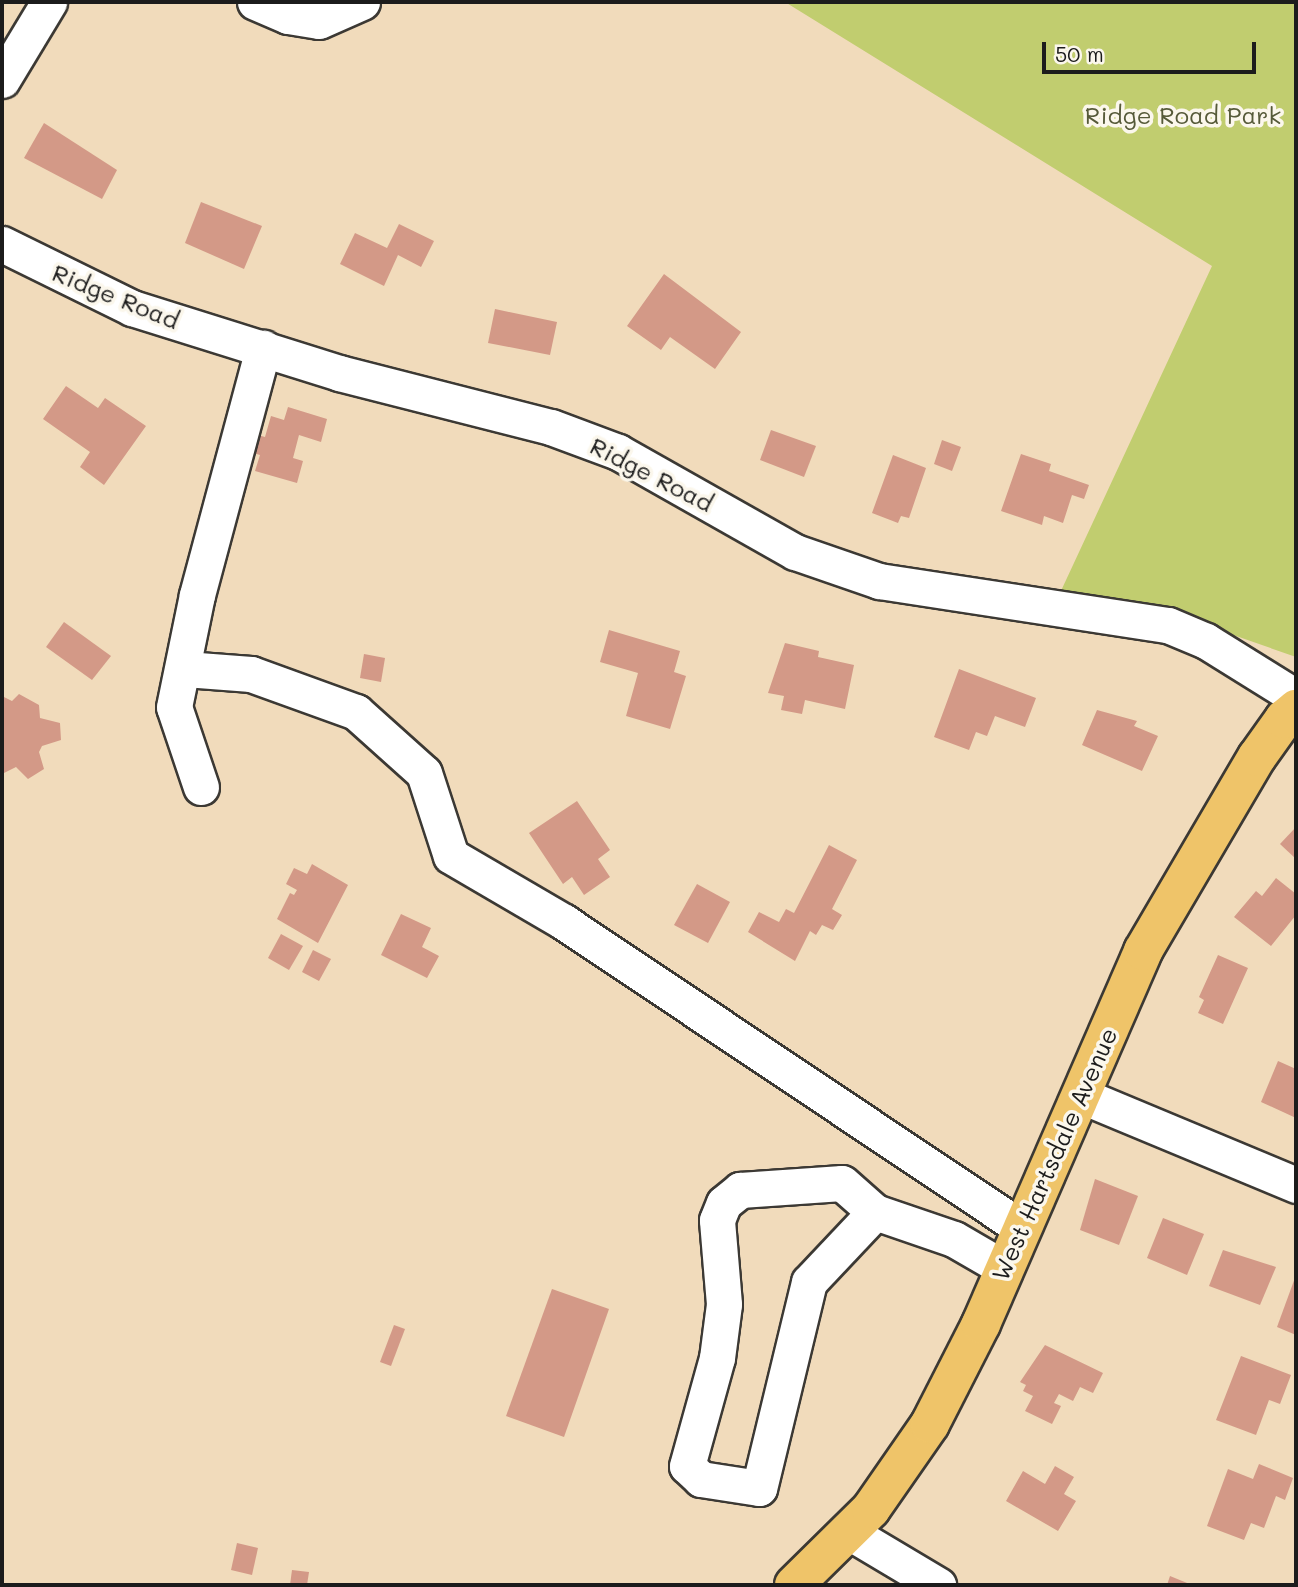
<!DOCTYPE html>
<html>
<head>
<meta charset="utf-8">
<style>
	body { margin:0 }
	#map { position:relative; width:1298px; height:1587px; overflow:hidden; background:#f1dbbb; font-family:Mali,sans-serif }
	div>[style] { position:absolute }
	.green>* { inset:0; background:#c1cd6f }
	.building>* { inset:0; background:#d39987 }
	.roads { filter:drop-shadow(2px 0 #3c3934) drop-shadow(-2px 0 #3c3934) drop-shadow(0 2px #3c3934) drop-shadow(0 -2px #3c3934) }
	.minor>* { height:35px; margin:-17.5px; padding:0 17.5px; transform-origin:17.5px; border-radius:17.5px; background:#fff }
	.major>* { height:38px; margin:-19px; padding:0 19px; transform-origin:19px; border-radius:19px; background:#efc469 }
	span { translate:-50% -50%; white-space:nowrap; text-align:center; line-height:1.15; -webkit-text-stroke:7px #fbf7ec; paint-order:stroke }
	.park-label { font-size:24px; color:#565a39 }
	.street-label { font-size:24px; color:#1c1c1c }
	.frame { position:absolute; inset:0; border:4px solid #1c1c1c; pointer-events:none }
	.scale { position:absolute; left:1042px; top:42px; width:214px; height:32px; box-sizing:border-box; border:4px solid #1c1c1c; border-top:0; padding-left:9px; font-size:21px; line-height:24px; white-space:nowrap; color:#1c1c1c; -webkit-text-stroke:5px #fbf7ec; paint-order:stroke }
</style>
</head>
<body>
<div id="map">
	<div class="green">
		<div style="clip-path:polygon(785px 2px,1296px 2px,1296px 657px,1196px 622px,1060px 593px,1212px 266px)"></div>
	</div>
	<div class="building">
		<div style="clip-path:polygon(44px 123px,117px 170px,102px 199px,24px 158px)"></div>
		<div style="clip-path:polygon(201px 202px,262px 226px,244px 269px,185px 243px)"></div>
		<div style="clip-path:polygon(399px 224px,434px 241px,421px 267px,398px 255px,384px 286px,340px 264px,355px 233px,387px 248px)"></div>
		<div style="clip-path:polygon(664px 274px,741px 332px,715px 369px,670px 337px,661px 350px,627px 326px)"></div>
		<div style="clip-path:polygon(495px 309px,557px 322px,550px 355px,488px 343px)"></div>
		<div style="clip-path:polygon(66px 386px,98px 408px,105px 398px,146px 426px,104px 485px,80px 467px,90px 452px,43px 419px)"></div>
		<div style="clip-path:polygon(288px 407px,327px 419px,321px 442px,299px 435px,293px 458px,303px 461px,297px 483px,255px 471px,260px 455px,249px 452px,254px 434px,265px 437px,271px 416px,284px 420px)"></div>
		<div style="clip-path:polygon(771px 430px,816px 446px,804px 477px,760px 460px)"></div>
		<div style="clip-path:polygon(942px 440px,961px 447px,952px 471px,934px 464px)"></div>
		<div style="clip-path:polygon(1021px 454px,1051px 464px,1049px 471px,1089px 485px,1084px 499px,1072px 495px,1063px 523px,1044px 516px,1042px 525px,1001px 511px)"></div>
		<div style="clip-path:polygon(893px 455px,926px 468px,909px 518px,901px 516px,898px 523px,872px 513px)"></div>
		<div style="clip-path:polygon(64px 622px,111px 656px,92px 680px,46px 647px)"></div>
		<div style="clip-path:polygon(609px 630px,680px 651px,674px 672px,686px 676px,670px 729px,626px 716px,638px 673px,600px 662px)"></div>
		<div style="clip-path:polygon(785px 643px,819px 651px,818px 657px,854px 665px,845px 709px,805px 700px,802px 714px,781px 710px,784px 696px,768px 693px)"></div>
		<div style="clip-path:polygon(364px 654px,385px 658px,381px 682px,360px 678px)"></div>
		<div style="clip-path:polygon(959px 669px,1036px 698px,1025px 727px,995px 716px,987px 736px,976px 732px,969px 750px,934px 737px)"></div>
		<div style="clip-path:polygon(19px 694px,39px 705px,40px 718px,60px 723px,61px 740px,42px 746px,39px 752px,44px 769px,28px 779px,16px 767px,2px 774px,2px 696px,12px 701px)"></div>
		<div style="clip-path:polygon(1097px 710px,1137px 721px,1134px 726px,1158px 736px,1142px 771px,1082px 745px)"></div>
		<div style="clip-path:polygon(577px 801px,610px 850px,598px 859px,610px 877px,584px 895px,572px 877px,563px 884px,529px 833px)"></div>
		<div style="clip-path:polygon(1296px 827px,1296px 859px,1280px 844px)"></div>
		<div style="clip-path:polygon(829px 845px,857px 860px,832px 909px,842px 915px,833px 930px,822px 925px,816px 935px,810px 931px,795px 961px,748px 932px,759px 912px,779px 922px,786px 909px,794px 913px)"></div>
		<div style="clip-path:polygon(312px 864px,348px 885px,318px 943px,277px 919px,290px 893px,294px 895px,297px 890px,286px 884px,294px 868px,307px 874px)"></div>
		<div style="clip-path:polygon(1276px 878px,1296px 894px,1296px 915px,1271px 946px,1234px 917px,1256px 891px,1262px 896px)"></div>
		<div style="clip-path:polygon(697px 884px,730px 902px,708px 943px,674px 925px)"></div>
		<div style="clip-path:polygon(401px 914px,431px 928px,422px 947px,439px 956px,427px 978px,381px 955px)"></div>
		<div style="clip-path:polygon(281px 934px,303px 946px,289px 970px,268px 958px)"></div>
		<div style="clip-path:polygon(313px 950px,331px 959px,319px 981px,302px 972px)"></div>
		<div style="clip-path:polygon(1218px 955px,1248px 968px,1223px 1024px,1198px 1013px,1204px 1000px,1199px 997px)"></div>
		<div style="clip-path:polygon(1278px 1061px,1296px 1069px,1296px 1118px,1261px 1102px)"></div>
		<div style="clip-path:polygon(1095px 1179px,1138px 1196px,1119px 1245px,1080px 1230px)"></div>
		<div style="clip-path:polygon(1163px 1218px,1204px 1234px,1187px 1275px,1147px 1258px)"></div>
		<div style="clip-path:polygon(1223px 1250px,1276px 1267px,1260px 1305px,1209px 1286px)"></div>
		<div style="clip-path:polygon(1296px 1275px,1296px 1335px,1277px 1327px)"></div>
		<div style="clip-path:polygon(552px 1289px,609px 1309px,564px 1437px,506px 1416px)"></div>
		<div style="clip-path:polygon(394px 1325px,405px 1329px,391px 1366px,380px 1362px)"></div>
		<div style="clip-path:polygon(1045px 1345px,1103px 1373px,1093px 1393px,1080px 1387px,1073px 1401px,1059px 1394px,1054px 1403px,1061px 1406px,1052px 1424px,1025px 1411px,1033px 1396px,1023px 1391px,1026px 1385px,1020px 1382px)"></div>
		<div style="clip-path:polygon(1241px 1356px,1291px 1375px,1280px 1404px,1269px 1400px,1256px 1435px,1216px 1420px)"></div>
		<div style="clip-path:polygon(1259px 1464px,1293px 1478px,1285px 1500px,1276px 1496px,1264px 1528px,1251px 1523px,1244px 1540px,1207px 1526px,1228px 1469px,1253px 1479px)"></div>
		<div style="clip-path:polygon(1055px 1466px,1074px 1477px,1064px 1494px,1076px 1501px,1058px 1531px,1006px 1501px,1023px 1471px,1045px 1484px)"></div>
		<div style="clip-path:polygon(237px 1543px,258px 1548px,252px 1575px,231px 1570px)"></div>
		<div style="clip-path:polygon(292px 1570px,309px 1572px,307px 1585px,290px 1585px)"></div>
		<div style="clip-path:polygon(1170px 1576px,1192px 1585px,1167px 1585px)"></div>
	</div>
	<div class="roads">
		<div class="minor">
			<div style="left:255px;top:2px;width:36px;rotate:23deg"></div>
			<div style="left:288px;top:16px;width:31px;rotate:9deg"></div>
			<div style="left:319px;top:21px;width:47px;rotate:-23.8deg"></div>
			<div style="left:2px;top:80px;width:91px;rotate:-58.9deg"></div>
			<div style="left:2px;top:244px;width:145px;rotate:26.2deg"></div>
			<div style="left:132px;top:308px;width:217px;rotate:17.4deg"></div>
			<div style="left:339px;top:373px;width:219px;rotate:14.3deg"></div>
			<div style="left:551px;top:427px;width:72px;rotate:20.5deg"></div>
			<div style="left:618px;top:452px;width:203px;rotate:29.5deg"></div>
			<div style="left:795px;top:552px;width:89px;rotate:19deg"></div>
			<div style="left:879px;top:581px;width:292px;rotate:8.7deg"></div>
			<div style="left:1168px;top:625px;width:41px;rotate:22.8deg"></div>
			<div style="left:1206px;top:641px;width:106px;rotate:31.9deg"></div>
			<div style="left:185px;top:669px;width:66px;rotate:4.3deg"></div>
			<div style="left:251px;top:674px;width:112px;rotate:19.9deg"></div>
			<div style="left:356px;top:712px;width:91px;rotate:41.9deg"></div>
			<div style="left:424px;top:773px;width:87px;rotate:72deg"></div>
			<div style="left:451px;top:856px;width:131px;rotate:30.3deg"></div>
			<div style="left:564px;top:922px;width:549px;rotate:33.78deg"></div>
			<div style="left:201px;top:787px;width:84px;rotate:-108.6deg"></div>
			<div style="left:174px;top:707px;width:114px;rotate:-78.4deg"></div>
			<div style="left:197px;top:595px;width:256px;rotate:-75deg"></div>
			<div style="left:1080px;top:1095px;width:234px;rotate:22.6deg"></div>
			<div style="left:875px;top:1212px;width:96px;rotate:133.3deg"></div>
			<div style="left:809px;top:1282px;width:212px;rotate:103.6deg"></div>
			<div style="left:759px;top:1488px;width:59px;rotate:-171.2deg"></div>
			<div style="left:701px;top:1479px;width:19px;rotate:-137deg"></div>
			<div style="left:687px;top:1466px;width:112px;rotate:-74.5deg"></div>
			<div style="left:717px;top:1358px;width:54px;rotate:-82.6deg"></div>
			<div style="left:724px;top:1304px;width:84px;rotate:-94.8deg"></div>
			<div style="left:717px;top:1220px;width:18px;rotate:-68deg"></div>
			<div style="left:724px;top:1203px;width:21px;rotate:-39deg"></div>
			<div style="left:740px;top:1190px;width:102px;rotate:-3.9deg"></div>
			<div style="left:842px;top:1183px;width:44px;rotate:41.3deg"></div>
			<div style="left:875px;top:1212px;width:83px;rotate:18.9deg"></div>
			<div style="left:954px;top:1239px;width:58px;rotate:30.1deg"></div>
			<div style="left:849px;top:1532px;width:104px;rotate:30.8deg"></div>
		</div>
		<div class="major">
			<div style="left:794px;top:1585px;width:108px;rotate:-44.6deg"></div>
			<div style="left:871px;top:1509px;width:103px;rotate:-55.2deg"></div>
			<div style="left:930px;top:1424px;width:112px;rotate:-63deg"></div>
			<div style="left:981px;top:1324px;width:407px;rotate:-66.5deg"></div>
			<div style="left:1143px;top:951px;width:225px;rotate:-59.6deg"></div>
			<div style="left:1257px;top:757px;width:47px;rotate:-54.6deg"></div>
			<div style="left:1284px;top:719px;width:16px;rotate:-40deg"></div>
		</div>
	</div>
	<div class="park-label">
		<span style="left:1183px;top:115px">Ridge Road Park</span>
	</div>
	<div class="street-label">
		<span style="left:116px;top:296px;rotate:22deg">Ridge Road</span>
		<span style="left:652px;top:474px;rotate:27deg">Ridge Road</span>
		<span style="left:1054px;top:1154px;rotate:-66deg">West Hartsdale Avenue</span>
	</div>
	<div class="frame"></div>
	<div class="scale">50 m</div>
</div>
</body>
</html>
